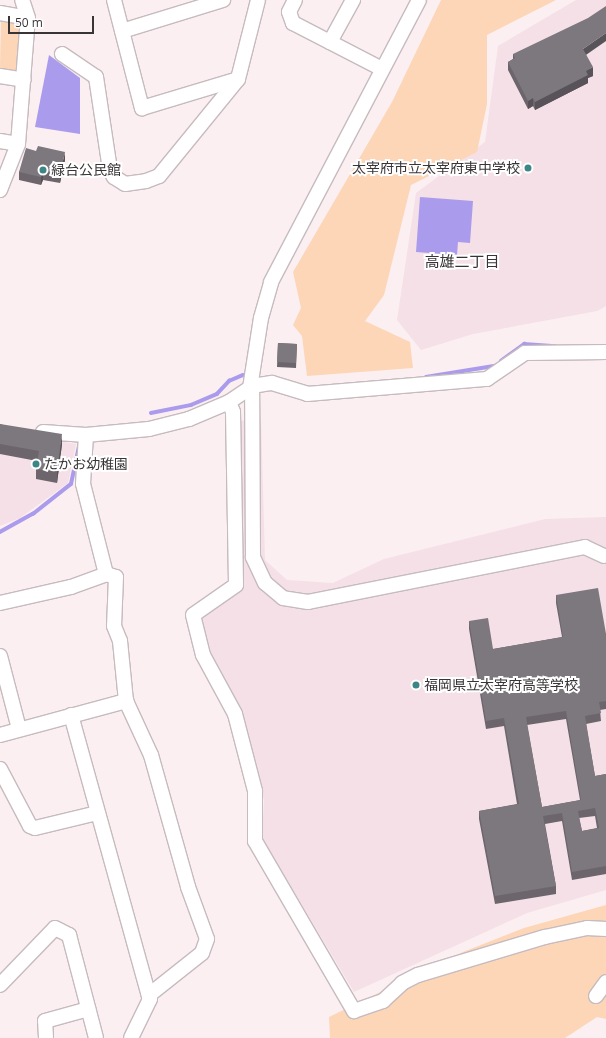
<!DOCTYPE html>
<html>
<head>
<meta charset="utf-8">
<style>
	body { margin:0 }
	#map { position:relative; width:606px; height:1038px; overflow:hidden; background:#fbeff2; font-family:"Open Sans","Noto Sans JP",sans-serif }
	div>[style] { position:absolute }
	.built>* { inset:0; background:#f4e0e6 }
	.green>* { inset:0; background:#fcd6b7 }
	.water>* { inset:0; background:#ab9bec }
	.stream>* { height:3.5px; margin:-1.75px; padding:0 1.75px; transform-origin:1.75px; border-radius:1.75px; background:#ab9bec }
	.roads { filter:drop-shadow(1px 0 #c6bbbe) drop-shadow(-1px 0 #c6bbbe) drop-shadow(0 1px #c6bbbe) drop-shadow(0 -1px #c6bbbe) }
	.minor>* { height:14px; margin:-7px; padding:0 7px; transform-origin:7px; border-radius:7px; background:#fff }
	.wall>* { inset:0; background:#6c666c }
	.shaded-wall>* { inset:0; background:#585358 }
	.building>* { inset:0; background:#7d777e }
	.dots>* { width:11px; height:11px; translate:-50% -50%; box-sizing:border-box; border:2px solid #fff; border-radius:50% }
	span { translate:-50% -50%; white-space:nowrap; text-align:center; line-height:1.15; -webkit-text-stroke:4px #fff; paint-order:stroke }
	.poi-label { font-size:14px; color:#393536 }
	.right { translate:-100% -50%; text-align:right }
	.left { translate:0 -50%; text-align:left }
	.neighbourhood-label { font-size:15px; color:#393536 }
	.scale { position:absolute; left:8px; top:16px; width:86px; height:18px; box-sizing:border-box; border:2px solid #393536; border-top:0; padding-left:5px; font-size:12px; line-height:14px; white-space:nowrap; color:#393536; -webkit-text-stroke:3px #fff; paint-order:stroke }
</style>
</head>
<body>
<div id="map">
	<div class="built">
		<div style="clip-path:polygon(576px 0,606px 0,606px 306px,597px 311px,473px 334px,421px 350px,397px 320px,416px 193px,485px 142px,498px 46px)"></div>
		<div style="clip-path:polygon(261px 419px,265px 560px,287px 580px,333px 583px,384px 559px,545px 519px,606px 517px,606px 890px,527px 913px,354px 992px,262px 838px,264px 800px,241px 710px,209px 659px,198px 618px,243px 587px,239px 421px)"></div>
		<div style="clip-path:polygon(0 431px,76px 444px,68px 483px,20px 518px,0 526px)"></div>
	</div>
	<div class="green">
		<div style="clip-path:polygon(441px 0,556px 0,487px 35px,487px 104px,477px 152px,411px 185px,384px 295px,365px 321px,410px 342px,413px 368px,307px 376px,302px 336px,293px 325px,301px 308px,293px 272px,392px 102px)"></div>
		<div style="clip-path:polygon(1px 19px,15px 21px,21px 30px,18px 71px,0 69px)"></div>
		<div style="clip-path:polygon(606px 905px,606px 1019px,597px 1017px,565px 1038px,330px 1038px,329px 1017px,463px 952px,524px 928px)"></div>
	</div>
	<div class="water">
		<div style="clip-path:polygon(49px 55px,80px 78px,80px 134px,35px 127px)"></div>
		<div style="clip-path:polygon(420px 197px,473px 201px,470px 243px,458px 242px,457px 255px,416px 252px)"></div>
	</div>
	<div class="stream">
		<div style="left:501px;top:361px;width:29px;rotate:-36deg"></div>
		<div style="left:524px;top:344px;width:31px;rotate:4deg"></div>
		<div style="left:426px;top:377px;width:70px;rotate:-9.1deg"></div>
		<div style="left:151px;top:413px;width:41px;rotate:-11.3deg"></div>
		<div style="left:191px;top:405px;width:28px;rotate:-23deg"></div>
		<div style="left:217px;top:394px;width:18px;rotate:-47deg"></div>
		<div style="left:229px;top:381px;width:15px;rotate:-23deg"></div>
		<div style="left:0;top:532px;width:38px;rotate:-29deg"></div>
		<div style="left:33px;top:514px;width:48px;rotate:-38.3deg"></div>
		<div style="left:71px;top:484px;width:39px;rotate:-78deg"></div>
	</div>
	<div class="roads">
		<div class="minor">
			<div style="left:114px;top:0;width:112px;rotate:75.5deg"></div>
			<div style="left:142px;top:108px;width:100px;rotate:-16.8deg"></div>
			<div style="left:295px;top:0;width:13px;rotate:117deg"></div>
			<div style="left:289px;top:12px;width:12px;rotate:70deg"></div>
			<div style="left:293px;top:23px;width:100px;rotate:27.3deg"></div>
			<div style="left:0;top:13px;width:28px;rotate:10deg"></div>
			<div style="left:122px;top:31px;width:106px;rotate:-17.1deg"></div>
			<div style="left:330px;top:42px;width:48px;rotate:-61.3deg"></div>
			<div style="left:62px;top:54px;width:41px;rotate:34.1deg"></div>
			<div style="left:96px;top:77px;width:94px;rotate:81.4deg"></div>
			<div style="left:110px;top:170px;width:8px;rotate:60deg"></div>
			<div style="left:114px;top:177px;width:13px;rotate:32deg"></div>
			<div style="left:125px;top:184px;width:21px;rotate:-8deg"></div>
			<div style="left:146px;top:181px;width:14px;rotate:-21deg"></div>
			<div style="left:159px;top:176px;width:125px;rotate:-50.8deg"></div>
			<div style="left:238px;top:79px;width:81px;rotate:-75.8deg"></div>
			<div style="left:0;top:76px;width:24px;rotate:9deg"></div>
			<div style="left:0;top:141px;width:18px;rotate:9deg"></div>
			<div style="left:0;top:190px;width:49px;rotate:-68.6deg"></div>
			<div style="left:18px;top:144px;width:126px;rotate:-85.5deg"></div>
			<div style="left:28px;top:18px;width:19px;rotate:-108deg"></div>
			<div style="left:229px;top:402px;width:11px;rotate:68deg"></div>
			<div style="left:233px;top:412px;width:173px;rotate:89deg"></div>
			<div style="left:236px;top:585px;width:52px;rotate:145.1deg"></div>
			<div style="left:193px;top:615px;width:41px;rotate:76deg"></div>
			<div style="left:203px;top:655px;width:67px;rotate:61.5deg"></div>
			<div style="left:235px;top:714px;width:80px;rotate:75.4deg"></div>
			<div style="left:255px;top:791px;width:50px;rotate:90deg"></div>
			<div style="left:255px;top:841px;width:197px;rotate:59.8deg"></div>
			<div style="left:354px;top:1011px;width:31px;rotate:-19deg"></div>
			<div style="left:383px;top:1001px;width:26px;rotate:-43deg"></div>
			<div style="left:402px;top:983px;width:18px;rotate:-27deg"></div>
			<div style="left:418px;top:975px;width:133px;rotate:-16.7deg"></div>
			<div style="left:545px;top:937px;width:43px;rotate:-12.1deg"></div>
			<div style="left:587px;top:928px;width:19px;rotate:3deg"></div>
			<div style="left:43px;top:432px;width:43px;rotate:4deg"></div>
			<div style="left:86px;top:435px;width:63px;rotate:-5.4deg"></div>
			<div style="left:149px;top:429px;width:41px;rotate:-14deg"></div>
			<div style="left:189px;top:419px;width:43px;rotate:-23deg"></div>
			<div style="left:229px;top:402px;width:25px;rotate:-34deg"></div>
			<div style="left:250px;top:388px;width:71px;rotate:-81.1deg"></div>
			<div style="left:261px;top:318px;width:37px;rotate:-74deg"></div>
			<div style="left:271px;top:282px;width:318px;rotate:-62.3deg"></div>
			<div style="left:604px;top:556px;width:21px;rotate:-155deg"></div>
			<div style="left:585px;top:547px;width:282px;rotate:168.8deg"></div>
			<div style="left:308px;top:602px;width:25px;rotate:-171deg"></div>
			<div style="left:283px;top:598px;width:23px;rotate:-140deg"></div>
			<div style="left:265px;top:583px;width:29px;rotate:-115deg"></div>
			<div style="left:253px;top:557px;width:171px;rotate:-90.3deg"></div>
			<div style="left:252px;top:386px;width:20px;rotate:-9deg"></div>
			<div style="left:272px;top:383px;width:37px;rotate:17deg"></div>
			<div style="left:307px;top:394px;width:181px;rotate:-4.8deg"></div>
			<div style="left:487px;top:379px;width:46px;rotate:-34.4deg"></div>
			<div style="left:525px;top:353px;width:81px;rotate:-0.7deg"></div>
			<div style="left:106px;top:574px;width:10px;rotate:17deg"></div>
			<div style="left:116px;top:577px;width:49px;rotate:92.3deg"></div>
			<div style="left:114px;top:626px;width:16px;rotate:68deg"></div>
			<div style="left:120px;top:641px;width:60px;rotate:84.3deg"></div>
			<div style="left:0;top:603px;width:73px;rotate:-12.7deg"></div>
			<div style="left:71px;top:587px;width:37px;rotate:-20deg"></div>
			<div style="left:106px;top:574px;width:93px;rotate:-104.3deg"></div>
			<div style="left:83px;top:484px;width:49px;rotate:-86.5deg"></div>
			<div style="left:0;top:656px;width:75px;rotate:75.4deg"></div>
			<div style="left:71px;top:715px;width:295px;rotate:74.5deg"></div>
			<div style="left:150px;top:999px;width:43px;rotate:116deg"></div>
			<div style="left:0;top:735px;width:131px;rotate:-15.1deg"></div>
			<div style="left:126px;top:701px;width:60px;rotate:65.2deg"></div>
			<div style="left:151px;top:755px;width:137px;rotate:74.3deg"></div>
			<div style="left:188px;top:887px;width:55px;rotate:69.9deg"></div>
			<div style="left:207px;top:939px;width:15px;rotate:110deg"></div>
			<div style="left:202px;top:953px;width:68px;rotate:141.6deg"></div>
			<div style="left:0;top:769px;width:64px;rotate:62.2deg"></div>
			<div style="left:30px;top:826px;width:5px;rotate:22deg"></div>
			<div style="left:35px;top:828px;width:64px;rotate:-13.6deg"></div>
			<div style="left:0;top:985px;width:79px;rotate:-46deg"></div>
			<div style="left:55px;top:928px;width:16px;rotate:27deg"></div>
			<div style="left:69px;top:935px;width:106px;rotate:75.3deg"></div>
			<div style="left:596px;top:996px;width:17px;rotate:-54deg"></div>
			<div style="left:46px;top:1038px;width:17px;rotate:-93deg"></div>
			<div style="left:45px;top:1021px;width:45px;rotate:-15.6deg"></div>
		</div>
	</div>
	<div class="wall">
		<div style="clip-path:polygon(513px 54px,586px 55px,593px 76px,588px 78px,588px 83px,535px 110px,533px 106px,528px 109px,508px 70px,508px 62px,513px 59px)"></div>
		<div style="clip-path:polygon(36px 151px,65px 160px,60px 183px,43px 180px,41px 185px,19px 180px,19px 172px)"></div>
		<div style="clip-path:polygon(278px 343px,297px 344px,296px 368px,277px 367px)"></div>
		<div style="clip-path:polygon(0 424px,62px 444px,57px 483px,36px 479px,36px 469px,37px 461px,0 454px)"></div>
		<div style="clip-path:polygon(evenodd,556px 595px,606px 634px,606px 709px,600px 710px,601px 721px,586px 724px,595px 776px,606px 774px,606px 874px,572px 880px,562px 821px,545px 824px,556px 886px,556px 894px,495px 904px,479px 819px,479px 811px,517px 804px,504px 726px,486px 729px,469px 629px,469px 621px,493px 649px,562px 637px,556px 603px,556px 595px,566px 719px,580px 800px,542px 807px,527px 725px,566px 719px,556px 595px,595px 816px,597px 828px,582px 831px,579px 818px,595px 816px)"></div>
	</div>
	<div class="shaded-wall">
		<div style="clip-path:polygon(606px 33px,606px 41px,583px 57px,583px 49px)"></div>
		<div style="clip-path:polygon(593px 67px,593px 76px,588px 78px,588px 83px,535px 110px,535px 102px)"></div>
		<div style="clip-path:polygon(533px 98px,533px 106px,528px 109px,528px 101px)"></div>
		<div style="clip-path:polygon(65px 152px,65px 160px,60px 183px,60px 175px)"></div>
		<div style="clip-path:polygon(43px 172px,43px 180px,41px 185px,41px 177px)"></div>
		<div style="clip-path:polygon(62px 434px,62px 444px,57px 483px,57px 472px)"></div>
	</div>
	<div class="building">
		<div style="clip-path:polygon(606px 6px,606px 33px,583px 49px,593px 67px,586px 71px,588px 75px,535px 102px,533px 98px,528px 101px,508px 62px,515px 58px,513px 54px,588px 18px)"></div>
		<div style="clip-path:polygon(38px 146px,65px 152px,60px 175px,43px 172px,41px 177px,19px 172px,26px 148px,36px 151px)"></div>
		<div style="clip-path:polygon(278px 343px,297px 344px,296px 363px,277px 362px)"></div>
		<div style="clip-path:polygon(0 424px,62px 434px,57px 472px,36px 469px,39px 451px,0 444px)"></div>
		<div style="clip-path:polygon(evenodd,598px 588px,606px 634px,606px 701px,599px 702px,601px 713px,585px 716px,595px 776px,606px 774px,606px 866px,572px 872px,562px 813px,543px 816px,556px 886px,495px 896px,479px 811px,519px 804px,504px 718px,486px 721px,469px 621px,488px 618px,493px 649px,563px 637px,556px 595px,598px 588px,566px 711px,581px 800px,542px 807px,526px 717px,566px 711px,598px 588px,595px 808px,599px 828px,582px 831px,578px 811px,595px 808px)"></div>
	</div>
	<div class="dots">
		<div style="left:528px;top:168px;background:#3d8686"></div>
		<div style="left:43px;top:170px;background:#3d8686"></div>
		<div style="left:36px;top:464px;background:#3d8686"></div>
		<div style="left:416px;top:685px;background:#3d8686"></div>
	</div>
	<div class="poi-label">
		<span class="right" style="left:520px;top:168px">太宰府市立太宰府東中学校</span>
		<span class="left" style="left:51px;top:170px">緑台公民館</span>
		<span class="left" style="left:44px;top:464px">たかお幼稚園</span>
		<span class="left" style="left:424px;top:685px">福岡県立太宰府高等学校</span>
	</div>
	<div class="neighbourhood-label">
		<span style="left:462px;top:262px">高雄二丁目</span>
	</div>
	<div class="scale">50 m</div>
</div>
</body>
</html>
